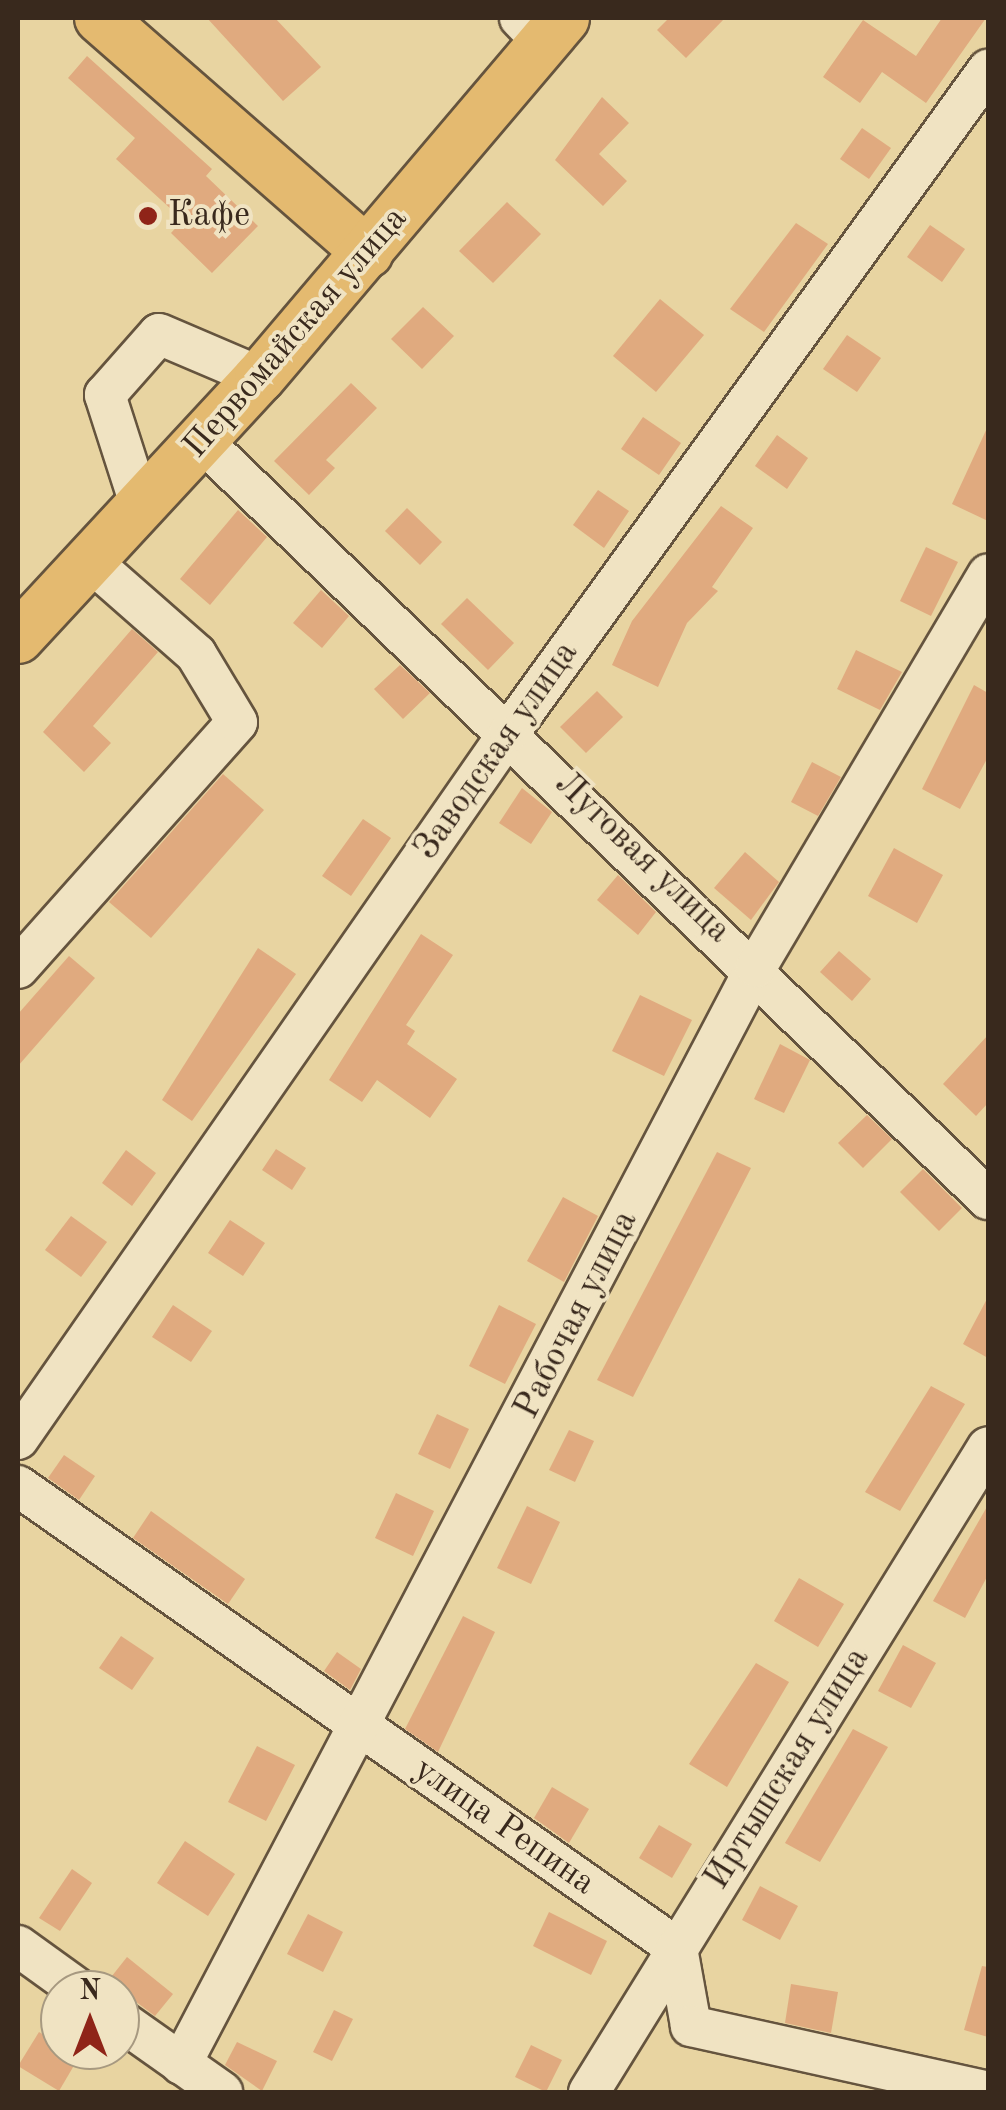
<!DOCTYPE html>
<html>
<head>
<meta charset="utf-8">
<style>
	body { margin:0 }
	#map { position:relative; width:1006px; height:2110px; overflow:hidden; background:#e8d4a1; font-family:"Old Standard TT",serif }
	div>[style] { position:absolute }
	.building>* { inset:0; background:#e0aa7f }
	.roads { filter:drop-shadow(2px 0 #65543e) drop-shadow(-2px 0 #65543e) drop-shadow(0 2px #65543e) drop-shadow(0 -2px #65543e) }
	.minor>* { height:40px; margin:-20px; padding:0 20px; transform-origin:20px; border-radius:20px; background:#f0e3c2 }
	.major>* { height:50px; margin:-25px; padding:0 25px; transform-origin:25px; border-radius:25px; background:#e4ba70 }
	.dots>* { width:28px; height:28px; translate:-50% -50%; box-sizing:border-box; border:5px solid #f0e3c2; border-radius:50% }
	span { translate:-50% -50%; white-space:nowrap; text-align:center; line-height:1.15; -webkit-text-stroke:8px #f0e3c2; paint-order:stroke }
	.poi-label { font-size:35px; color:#39291d }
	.left { translate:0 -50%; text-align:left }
	.street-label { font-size:35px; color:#39291d }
	.frame { position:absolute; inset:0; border:20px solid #39291d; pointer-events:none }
	.north { position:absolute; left:40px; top:1970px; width:100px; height:100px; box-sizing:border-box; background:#f0e3c2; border:2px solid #a79980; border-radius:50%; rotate:0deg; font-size:28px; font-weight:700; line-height:40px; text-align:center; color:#39291d }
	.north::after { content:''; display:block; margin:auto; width:35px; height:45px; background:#8f2418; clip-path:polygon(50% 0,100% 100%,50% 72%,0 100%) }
</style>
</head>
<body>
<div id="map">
	<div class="building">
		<div style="clip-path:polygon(207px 18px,275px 18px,321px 67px,283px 101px)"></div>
		<div style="clip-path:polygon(669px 18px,725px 18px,686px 58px,657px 30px)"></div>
		<div style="clip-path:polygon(942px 18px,986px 18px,926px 103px,882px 72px,860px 103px,823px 77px,863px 20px,916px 56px)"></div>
		<div style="clip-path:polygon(87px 56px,212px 169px,206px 176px,258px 226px,212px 273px,171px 233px,183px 220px,116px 159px,135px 138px,68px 78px)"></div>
		<div style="clip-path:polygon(602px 97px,629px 123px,599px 154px,627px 181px,603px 206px,555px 160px)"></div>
		<div style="clip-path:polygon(862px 128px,891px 148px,869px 179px,840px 159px)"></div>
		<div style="clip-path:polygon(507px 202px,541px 234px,493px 283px,459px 251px)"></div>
		<div style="clip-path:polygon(796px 223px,828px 244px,764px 332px,730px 309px)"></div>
		<div style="clip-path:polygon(930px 225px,965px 249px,942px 282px,907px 257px)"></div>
		<div style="clip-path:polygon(660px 299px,704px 335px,656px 392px,613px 356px)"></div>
		<div style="clip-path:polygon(423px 307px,454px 336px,422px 369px,391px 339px)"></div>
		<div style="clip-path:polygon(847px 335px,881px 358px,857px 392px,823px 369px)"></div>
		<div style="clip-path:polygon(351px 383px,377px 408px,326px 460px,335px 468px,309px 495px,274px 461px)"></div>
		<div style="clip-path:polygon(643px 417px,681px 443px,659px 475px,621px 449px)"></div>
		<div style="clip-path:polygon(988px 426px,988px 521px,952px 504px)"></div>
		<div style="clip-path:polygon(777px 435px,808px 458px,787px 489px,755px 466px)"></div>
		<div style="clip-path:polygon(598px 490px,629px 511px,604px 548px,573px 525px)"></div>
		<div style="clip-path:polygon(721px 506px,753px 528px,712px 587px,718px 591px,687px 623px,658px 687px,612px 665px,632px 621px)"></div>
		<div style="clip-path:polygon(407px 508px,442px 542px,420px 565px,385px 531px)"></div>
		<div style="clip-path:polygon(238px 510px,267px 537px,210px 605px,180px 579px)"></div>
		<div style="clip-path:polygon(926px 547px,958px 562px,931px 616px,900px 601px)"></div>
		<div style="clip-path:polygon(321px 590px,349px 616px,322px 648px,293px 623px)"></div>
		<div style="clip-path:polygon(467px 598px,514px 643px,488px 670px,441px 624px)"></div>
		<div style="clip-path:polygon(132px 629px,158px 652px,93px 726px,111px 743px,84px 772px,43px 732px)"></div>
		<div style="clip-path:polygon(856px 650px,902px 672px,880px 710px,837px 689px)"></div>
		<div style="clip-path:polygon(400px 665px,430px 693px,403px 719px,374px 689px)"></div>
		<div style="clip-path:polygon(974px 685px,988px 693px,988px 757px,960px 809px,922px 789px)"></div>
		<div style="clip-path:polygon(597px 691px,623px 717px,586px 753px,560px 727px)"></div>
		<div style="clip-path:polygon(812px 762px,841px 777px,818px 816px,791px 802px)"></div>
		<div style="clip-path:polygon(223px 774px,264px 810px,151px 938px,109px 902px)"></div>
		<div style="clip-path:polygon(522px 788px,552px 812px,531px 844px,499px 823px)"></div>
		<div style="clip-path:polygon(363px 819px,391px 838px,351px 896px,322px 876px)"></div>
		<div style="clip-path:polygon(894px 848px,943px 875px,917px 923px,868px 896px)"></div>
		<div style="clip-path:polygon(745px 852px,779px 882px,751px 920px,714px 888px)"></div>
		<div style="clip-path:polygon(618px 875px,656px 912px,638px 935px,597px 900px)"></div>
		<div style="clip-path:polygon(421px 934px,453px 955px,406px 1025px,415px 1031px,407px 1044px,457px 1079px,430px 1118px,377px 1080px,362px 1102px,329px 1080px)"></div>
		<div style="clip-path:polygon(258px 948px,296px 974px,192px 1121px,162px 1100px)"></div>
		<div style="clip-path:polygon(839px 951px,871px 979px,852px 1001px,820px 972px)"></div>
		<div style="clip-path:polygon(69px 956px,95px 978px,18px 1066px,18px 1014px)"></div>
		<div style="clip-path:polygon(640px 995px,692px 1020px,664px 1076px,612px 1051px)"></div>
		<div style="clip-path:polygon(988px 1035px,988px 1103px,976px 1116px,943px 1084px)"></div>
		<div style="clip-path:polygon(780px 1044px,810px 1060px,784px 1113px,754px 1099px)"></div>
		<div style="clip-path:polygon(867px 1115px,892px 1139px,863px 1168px,838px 1143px)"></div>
		<div style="clip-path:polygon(276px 1149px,306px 1168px,292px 1190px,262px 1170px)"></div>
		<div style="clip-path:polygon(126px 1150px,156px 1173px,132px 1206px,102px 1183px)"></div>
		<div style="clip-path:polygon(717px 1152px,751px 1168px,633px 1397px,597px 1380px)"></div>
		<div style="clip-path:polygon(923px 1169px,962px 1208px,939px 1231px,900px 1192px)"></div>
		<div style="clip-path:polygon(563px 1197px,598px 1216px,564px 1282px,527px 1261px)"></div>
		<div style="clip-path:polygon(71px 1216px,107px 1242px,81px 1277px,45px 1250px)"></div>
		<div style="clip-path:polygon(230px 1220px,265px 1243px,243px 1276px,208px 1253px)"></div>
		<div style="clip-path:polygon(988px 1297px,988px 1358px,963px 1344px)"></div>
		<div style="clip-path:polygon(173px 1305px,212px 1331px,191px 1362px,152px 1337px)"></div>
		<div style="clip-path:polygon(499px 1305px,536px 1324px,505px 1384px,469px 1366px)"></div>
		<div style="clip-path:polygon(931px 1386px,965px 1404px,900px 1511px,865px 1492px)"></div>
		<div style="clip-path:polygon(437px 1414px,469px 1429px,450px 1469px,418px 1454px)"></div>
		<div style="clip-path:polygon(569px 1430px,594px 1441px,575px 1482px,549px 1470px)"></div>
		<div style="clip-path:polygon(64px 1455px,95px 1476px,79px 1500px,48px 1478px)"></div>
		<div style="clip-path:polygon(396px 1493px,434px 1511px,413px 1556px,375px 1538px)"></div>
		<div style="clip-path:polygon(988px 1505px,988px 1575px,965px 1618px,933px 1601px)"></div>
		<div style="clip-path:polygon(527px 1506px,560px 1522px,531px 1584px,497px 1568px)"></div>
		<div style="clip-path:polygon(151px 1511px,245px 1579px,228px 1604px,133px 1538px)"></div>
		<div style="clip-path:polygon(799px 1578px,844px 1604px,818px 1647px,774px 1621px)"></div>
		<div style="clip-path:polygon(463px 1616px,495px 1632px,438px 1752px,405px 1729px)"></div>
		<div style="clip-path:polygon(121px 1636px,154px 1658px,132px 1690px,99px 1668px)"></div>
		<div style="clip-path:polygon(903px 1645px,936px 1663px,911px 1708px,878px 1691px)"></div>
		<div style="clip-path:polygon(337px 1652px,361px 1669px,350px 1690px,324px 1671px)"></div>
		<div style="clip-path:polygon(756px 1663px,789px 1682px,727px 1787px,689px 1764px)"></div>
		<div style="clip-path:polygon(853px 1729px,888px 1747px,820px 1862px,785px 1843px)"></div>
		<div style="clip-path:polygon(257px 1746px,295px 1765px,266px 1821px,228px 1802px)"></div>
		<div style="clip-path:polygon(552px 1787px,589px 1809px,569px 1843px,534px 1818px)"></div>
		<div style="clip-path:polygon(659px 1825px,692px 1844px,672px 1878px,639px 1858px)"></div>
		<div style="clip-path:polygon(185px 1841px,235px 1874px,208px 1916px,157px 1883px)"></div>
		<div style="clip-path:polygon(72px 1869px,92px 1883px,60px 1931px,39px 1918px)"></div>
		<div style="clip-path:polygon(760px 1886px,798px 1906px,780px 1940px,742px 1920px)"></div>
		<div style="clip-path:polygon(549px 1912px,607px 1941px,591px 1975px,533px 1946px)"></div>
		<div style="clip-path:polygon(308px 1914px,343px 1932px,323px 1972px,287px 1954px)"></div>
		<div style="clip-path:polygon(127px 1957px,173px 1994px,155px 2016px,108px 1981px)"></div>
		<div style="clip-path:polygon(982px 1966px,988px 1967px,988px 2037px,964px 2030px)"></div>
		<div style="clip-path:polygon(791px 1984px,838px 1992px,831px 2033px,785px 2023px)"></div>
		<div style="clip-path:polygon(334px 2010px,353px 2019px,332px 2061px,313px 2052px)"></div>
		<div style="clip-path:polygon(39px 2032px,79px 2057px,59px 2091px,18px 2066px)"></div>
		<div style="clip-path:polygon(237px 2042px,277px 2061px,262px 2091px,225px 2065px)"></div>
		<div style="clip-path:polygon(531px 2045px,562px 2060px,546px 2092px,515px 2077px)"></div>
	</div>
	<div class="roads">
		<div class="minor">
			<div style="left:520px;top:18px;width:33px;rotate:46deg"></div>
			<div style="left:202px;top:441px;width:1092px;rotate:43.96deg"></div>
			<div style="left:141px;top:507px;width:118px;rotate:-107.8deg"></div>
			<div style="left:105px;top:395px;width:81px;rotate:-48.5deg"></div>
			<div style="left:159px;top:334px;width:110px;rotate:23.1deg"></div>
			<div style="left:18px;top:968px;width:329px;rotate:-48.3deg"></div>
			<div style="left:237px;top:722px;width:79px;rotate:-121.1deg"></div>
			<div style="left:196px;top:654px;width:141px;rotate:-138.7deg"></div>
			<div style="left:18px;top:1439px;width:862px;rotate:-55.2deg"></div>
			<div style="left:510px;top:731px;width:816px;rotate:-54.13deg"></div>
			<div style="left:18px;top:1486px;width:805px;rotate:35.03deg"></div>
			<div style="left:677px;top:1948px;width:79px;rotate:79.8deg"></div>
			<div style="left:691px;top:2026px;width:304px;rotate:12.5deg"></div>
			<div style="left:18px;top:1946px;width:75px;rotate:35.8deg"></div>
			<div style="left:120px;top:2020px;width:125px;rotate:35.2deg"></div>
			<div style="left:181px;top:2064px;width:1239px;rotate:-62.34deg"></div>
			<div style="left:756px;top:967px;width:456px;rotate:-59.4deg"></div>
			<div style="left:589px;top:2092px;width:758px;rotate:-58.26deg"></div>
		</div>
		<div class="major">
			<div style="left:100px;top:18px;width:356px;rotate:41.2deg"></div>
			<div style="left:18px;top:638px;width:356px;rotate:-47.2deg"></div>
			<div style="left:260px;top:377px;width:470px;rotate:-49.7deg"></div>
		</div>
	</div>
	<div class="dots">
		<div style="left:148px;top:216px;background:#8f2418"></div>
	</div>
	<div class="poi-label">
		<span class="left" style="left:168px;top:216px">Кафе</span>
	</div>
	<div class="street-label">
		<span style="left:296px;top:333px;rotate:-49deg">Первомайская улица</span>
		<span style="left:497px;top:751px;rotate:-55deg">Заводская улица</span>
		<span style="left:642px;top:858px;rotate:44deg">Луговая улица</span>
		<span style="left:577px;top:1315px;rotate:-63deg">Рабочая улица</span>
		<span style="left:788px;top:1769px;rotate:-58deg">Иртышская улица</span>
		<span style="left:504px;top:1827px;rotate:35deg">улица Репина</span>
	</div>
	<div class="frame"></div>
	<div class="north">N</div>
</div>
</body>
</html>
